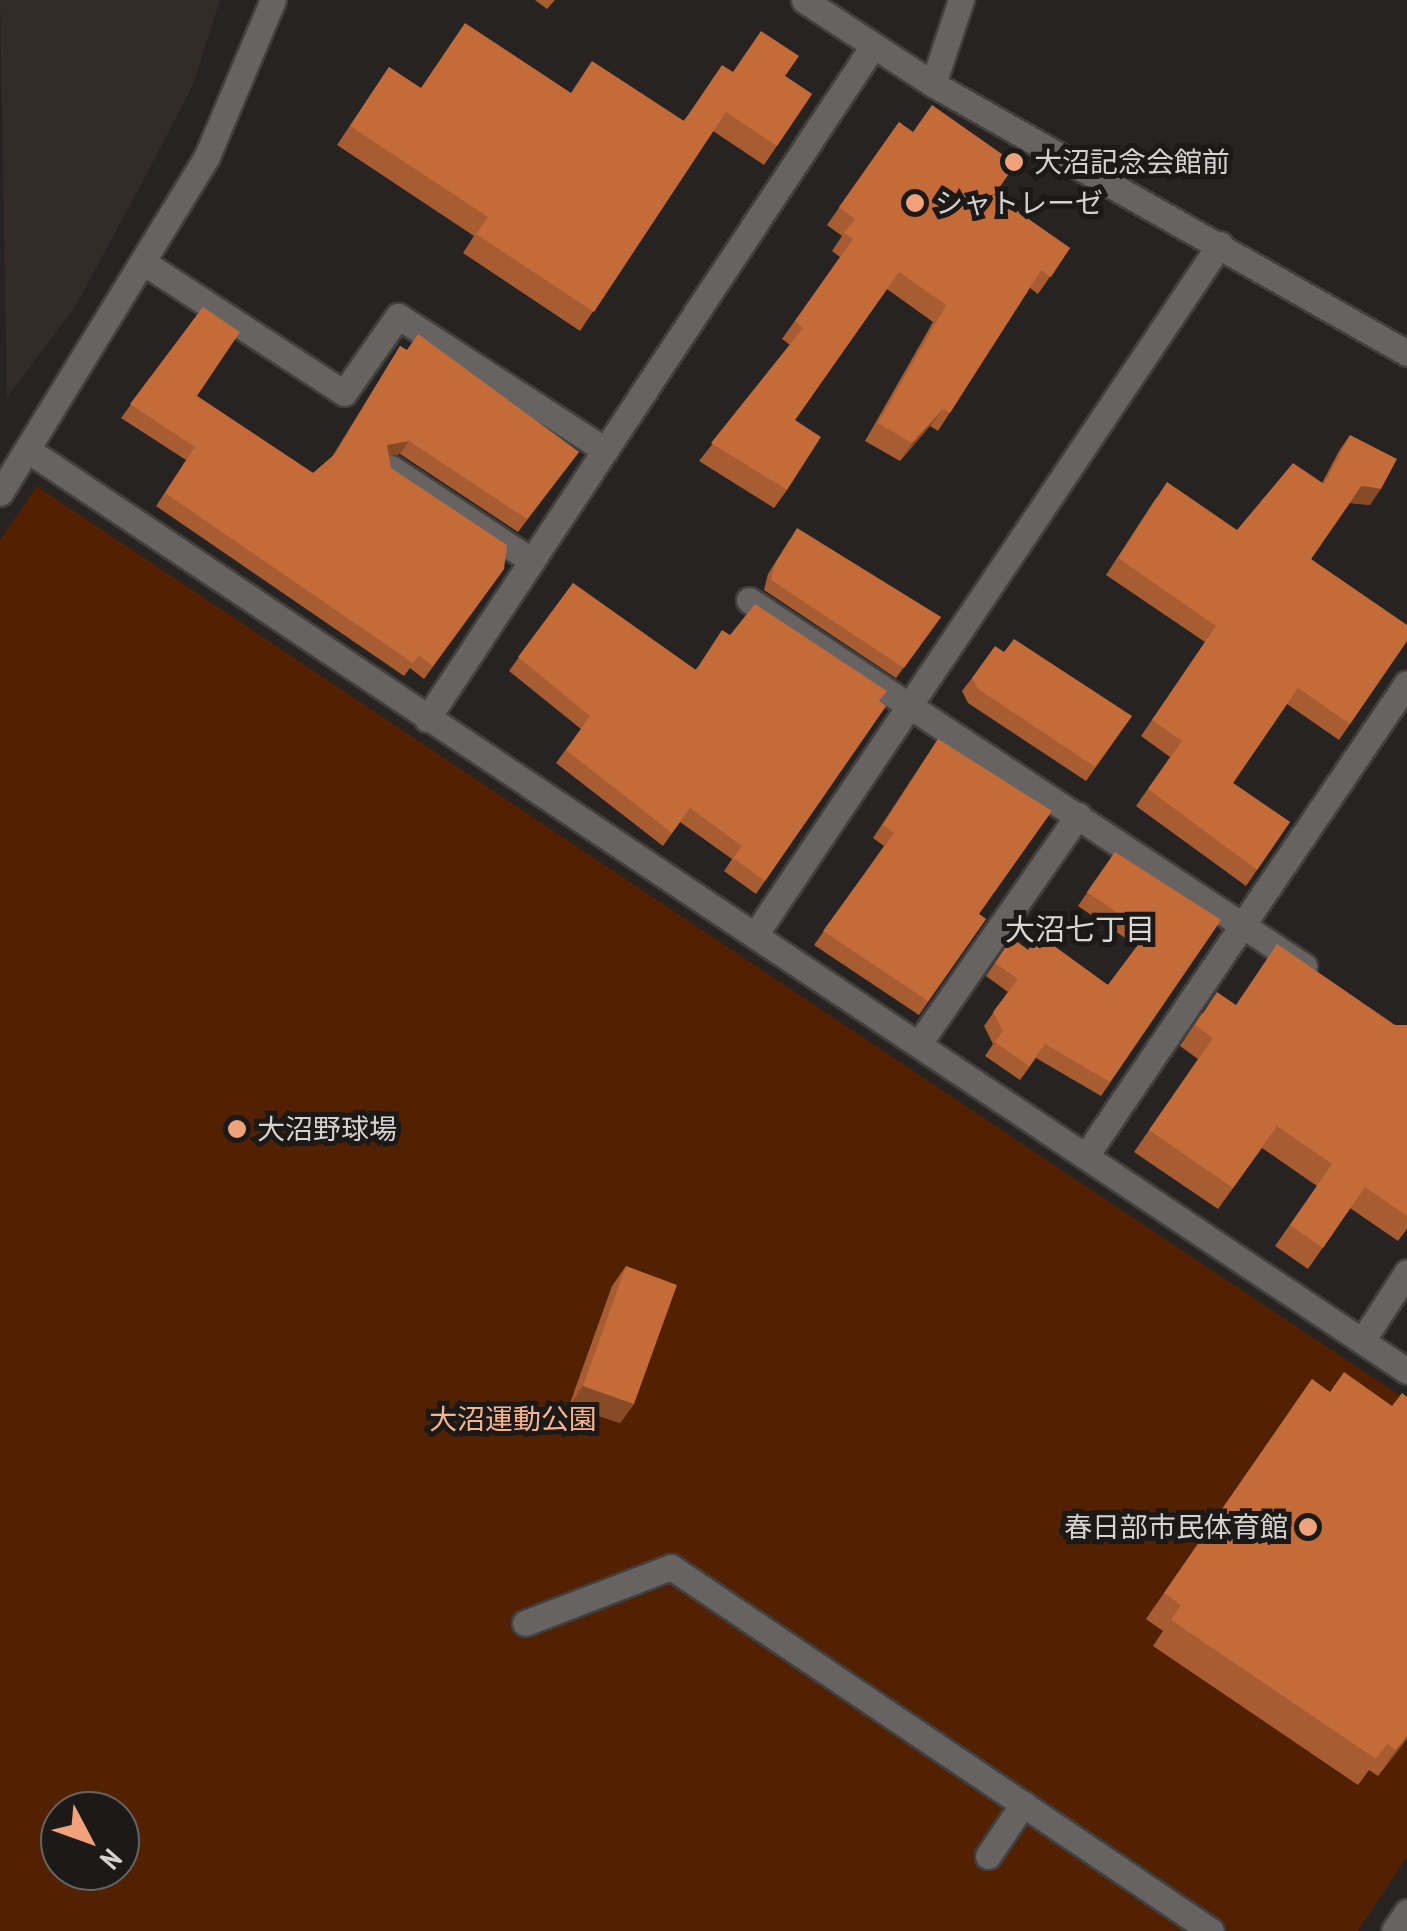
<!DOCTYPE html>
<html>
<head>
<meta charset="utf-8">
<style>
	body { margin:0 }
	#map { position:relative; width:1407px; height:1931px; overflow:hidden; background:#262322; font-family:"PT Sans Narrow","Noto Sans JP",sans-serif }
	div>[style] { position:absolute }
	.built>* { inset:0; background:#332b27 }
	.green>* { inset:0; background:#522102 }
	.roads { filter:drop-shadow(2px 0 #42403f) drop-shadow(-2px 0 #42403f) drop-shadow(0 2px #42403f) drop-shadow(0 -2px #42403f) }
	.minor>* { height:25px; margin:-12.5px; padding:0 12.5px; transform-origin:12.5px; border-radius:12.5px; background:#666362 }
	.wall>* { inset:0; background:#a85c31 }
	.shaded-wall>* { inset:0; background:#884b28 }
	.building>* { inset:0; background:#c36b39 }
	.dots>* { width:28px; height:28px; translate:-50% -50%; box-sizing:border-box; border:5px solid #1c1a19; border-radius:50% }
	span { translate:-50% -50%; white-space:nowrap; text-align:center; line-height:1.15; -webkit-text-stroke:10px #1c1a19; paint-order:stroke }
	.poi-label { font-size:28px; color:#d5d3d2 }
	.left { translate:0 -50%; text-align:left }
	.right { translate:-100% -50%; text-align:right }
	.park-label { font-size:28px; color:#fab38f }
	.neighbourhood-label { font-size:30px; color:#dad7d5 }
	.north { position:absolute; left:40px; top:1791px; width:100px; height:100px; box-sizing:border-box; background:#1c1a19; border:2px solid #666463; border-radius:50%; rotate:131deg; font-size:28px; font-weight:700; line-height:40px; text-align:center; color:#d5d3d2 }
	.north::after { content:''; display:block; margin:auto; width:35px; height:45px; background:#f0a27a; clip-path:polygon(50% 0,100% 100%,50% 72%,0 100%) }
</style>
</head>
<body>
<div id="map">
	<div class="built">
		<div style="clip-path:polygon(0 0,220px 0,193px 85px,144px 179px,75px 307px,7px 398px)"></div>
	</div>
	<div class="green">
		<div style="clip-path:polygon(evenodd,37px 486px,1407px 1400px,1407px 1857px,1358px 1931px,0 1931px,0 540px,37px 486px,60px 1811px,120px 1811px,120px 1871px,60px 1871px,60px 1811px)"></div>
	</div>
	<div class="roads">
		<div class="minor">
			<div style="left:804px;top:0;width:154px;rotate:33.1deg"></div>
			<div style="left:933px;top:84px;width:545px;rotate:29.58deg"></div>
			<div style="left:933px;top:84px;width:89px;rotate:-71.6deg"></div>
			<div style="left:146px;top:264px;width:236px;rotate:33.1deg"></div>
			<div style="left:344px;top:393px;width:94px;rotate:-55deg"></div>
			<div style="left:398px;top:316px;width:247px;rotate:32.9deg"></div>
			<div style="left:28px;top:450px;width:1658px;rotate:33.74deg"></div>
			<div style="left:391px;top:468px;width:169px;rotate:33.4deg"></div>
			<div style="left:0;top:493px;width:395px;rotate:-58.4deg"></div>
			<div style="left:207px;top:156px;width:169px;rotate:-67.1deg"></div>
			<div style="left:749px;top:600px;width:665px;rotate:33.4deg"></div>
			<div style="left:427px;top:719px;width:807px;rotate:-56.47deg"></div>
			<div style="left:757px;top:932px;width:829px;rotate:-56.06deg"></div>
			<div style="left:922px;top:1039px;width:273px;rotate:-55.1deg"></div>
			<div style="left:1087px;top:1154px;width:569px;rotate:-55.81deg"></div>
			<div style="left:1362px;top:1341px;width:82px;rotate:-56.9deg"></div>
			<div style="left:525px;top:1623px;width:156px;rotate:-21deg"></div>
			<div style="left:671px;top:1567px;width:651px;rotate:33.98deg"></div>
			<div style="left:988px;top:1856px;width:63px;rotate:-56.1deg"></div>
			<div style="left:1394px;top:1931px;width:23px;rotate:-56deg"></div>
		</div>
	</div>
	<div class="wall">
		<div style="clip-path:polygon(535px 0,555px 0,547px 9px)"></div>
		<div style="clip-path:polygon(389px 67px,420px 88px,571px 93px,683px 121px,733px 72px,785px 76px,812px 94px,764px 165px,713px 131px,580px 331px,463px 253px,474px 236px,337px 145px)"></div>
		<div style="clip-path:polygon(899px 122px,994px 195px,1070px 248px,1038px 294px,1030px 288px,938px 431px,930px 426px,900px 461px,865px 441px,933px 322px,887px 289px,795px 420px,787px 490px,774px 508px,699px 461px,790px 345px,782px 339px,840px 257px,832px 251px,842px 236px,827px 225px)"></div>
		<div style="clip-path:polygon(203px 307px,197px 396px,313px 473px,332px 457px,400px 346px,579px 452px,518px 532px,400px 454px,389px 456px,391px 468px,504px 569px,424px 679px,410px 668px,404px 676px,156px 506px,186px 460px,121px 418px)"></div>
		<div style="clip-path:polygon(1350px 435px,1370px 505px,1350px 503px,1311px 559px,1407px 641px,1339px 740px,1287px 704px,1233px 783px,1290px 822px,1246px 886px,1136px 806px,1170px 757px,1141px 736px,1205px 642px,1106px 575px,1156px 498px,1237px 530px,1322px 483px,1339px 451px)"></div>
		<div style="clip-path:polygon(790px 539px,941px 617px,896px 678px,764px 590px,768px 574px)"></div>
		<div style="clip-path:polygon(573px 583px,695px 670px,730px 635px,879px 701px,886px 706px,756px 894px,724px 871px,732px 859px,680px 822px,663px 846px,556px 763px,581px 729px,509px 671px)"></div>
		<div style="clip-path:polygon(1004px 652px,1132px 716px,1086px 781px,968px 703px,962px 691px,972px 678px)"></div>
		<div style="clip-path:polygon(938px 739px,979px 914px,986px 919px,919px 1015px,814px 945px,884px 846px,873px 838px)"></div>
		<div style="clip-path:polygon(1115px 852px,1221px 920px,1101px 1096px,1036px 1058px,1020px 1080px,985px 1056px,993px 1044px,984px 1026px,1008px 992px,986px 976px,1012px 938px,1028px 950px,1108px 985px,1137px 946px,1078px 906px)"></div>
		<div style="clip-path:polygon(1236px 1005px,1395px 1025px,1407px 1025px,1407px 1229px,1398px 1241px,1350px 1208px,1308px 1269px,1275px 1246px,1317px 1186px,1262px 1148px,1218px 1209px,1134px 1152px,1198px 1059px,1180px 1046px,1202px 1013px)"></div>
		<div style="clip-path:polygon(626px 1266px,634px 1404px,620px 1423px,569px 1406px,612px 1286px)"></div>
		<div style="clip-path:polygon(1312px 1379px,1407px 1739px,1378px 1776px,1369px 1770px,1358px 1785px,1153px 1646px,1163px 1631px,1146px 1619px)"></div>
	</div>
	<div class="shaded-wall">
		<div style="clip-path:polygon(943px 409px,930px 426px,900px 461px,912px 443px)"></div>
		<div style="clip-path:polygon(409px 441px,400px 454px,378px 458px,387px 445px)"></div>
		<div style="clip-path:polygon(1361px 486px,1381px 489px,1370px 505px,1350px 503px)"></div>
		<div style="clip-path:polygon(583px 1386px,634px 1404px,620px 1423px,569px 1406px)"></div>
		<div style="clip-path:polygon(1407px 1736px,1407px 1739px,1378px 1776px,1396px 1750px)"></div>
	</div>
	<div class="building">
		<div style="clip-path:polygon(465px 23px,571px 93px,592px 61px,684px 121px,722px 65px,733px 72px,761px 31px,799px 56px,785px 76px,812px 94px,777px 146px,726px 112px,594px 312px,476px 234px,488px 217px,350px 126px,389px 67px,421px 88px)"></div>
		<div style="clip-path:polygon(932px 105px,1016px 164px,994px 195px,1070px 248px,1051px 277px,1041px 270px,950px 413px,943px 409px,912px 443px,878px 423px,946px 305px,899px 272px,795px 420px,821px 437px,787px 490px,711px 443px,803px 328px,795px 321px,853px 239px,844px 233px,855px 219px,839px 207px,899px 122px,913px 132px)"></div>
		<div style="clip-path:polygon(203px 307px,240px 332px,197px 396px,313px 473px,335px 454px,400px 346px,407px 350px,418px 334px,579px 452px,527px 519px,409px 441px,387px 445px,391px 468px,507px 545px,504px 569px,433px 666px,419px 655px,413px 663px,165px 493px,195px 447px,130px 404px)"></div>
		<div style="clip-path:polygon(1350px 435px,1397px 459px,1381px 489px,1361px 486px,1311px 559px,1407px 625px,1407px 641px,1350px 724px,1298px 688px,1233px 783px,1290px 822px,1257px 870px,1148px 789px,1182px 741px,1152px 720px,1216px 626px,1118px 558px,1167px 482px,1237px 530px,1293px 463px,1324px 484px)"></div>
		<div style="clip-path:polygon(797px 528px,941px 617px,904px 668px,771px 580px,775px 564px)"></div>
		<div style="clip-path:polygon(573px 583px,696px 670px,722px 630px,730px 635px,755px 604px,887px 691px,879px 701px,886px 706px,765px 881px,733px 858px,742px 846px,690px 808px,672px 833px,566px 750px,590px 716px,518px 657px)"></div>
		<div style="clip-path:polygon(1014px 639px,1132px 716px,1095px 767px,978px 689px,972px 678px,995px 646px,1004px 652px)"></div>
		<div style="clip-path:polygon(938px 739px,1052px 811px,979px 914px,986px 919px,928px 1001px,823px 931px,894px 833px,883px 825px)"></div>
		<div style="clip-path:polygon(1115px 852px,1221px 920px,1110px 1082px,1045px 1044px,1029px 1066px,995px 1042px,1003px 1031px,993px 1012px,1018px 979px,995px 963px,1012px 938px,1028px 950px,1039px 935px,1108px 985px,1147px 933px,1087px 892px)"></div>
		<div style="clip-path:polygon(1277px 944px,1395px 1025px,1407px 1025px,1407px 1216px,1365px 1187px,1323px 1248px,1290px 1225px,1332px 1164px,1277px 1126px,1233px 1188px,1149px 1130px,1213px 1038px,1195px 1025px,1217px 992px,1236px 1005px)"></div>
		<div style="clip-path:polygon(626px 1266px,677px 1285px,634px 1404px,583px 1386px)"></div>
		<div style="clip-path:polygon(1344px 1372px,1392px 1406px,1402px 1393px,1407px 1397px,1407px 1736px,1396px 1750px,1387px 1744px,1376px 1759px,1171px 1620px,1181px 1605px,1164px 1593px,1312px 1379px,1330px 1392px)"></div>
	</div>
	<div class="dots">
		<div style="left:1014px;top:162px;background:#f0a27a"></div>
		<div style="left:915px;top:203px;background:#f0a27a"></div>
		<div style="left:237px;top:1129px;background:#f0a27a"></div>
		<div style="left:1308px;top:1527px;background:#f0a27a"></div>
	</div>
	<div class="poi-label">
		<span class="left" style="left:1034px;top:162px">大沼記念会館前</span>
		<span class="left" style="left:935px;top:203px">シャトレーゼ</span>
		<span class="left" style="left:257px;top:1129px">大沼野球場</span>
		<span class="right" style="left:1288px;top:1527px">春日部市民体育館</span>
	</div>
	<div class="park-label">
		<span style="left:513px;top:1419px">大沼運動公園</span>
	</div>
	<div class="neighbourhood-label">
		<span style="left:1080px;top:929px">大沼七丁目</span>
	</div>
	<div class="north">N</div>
</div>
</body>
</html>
